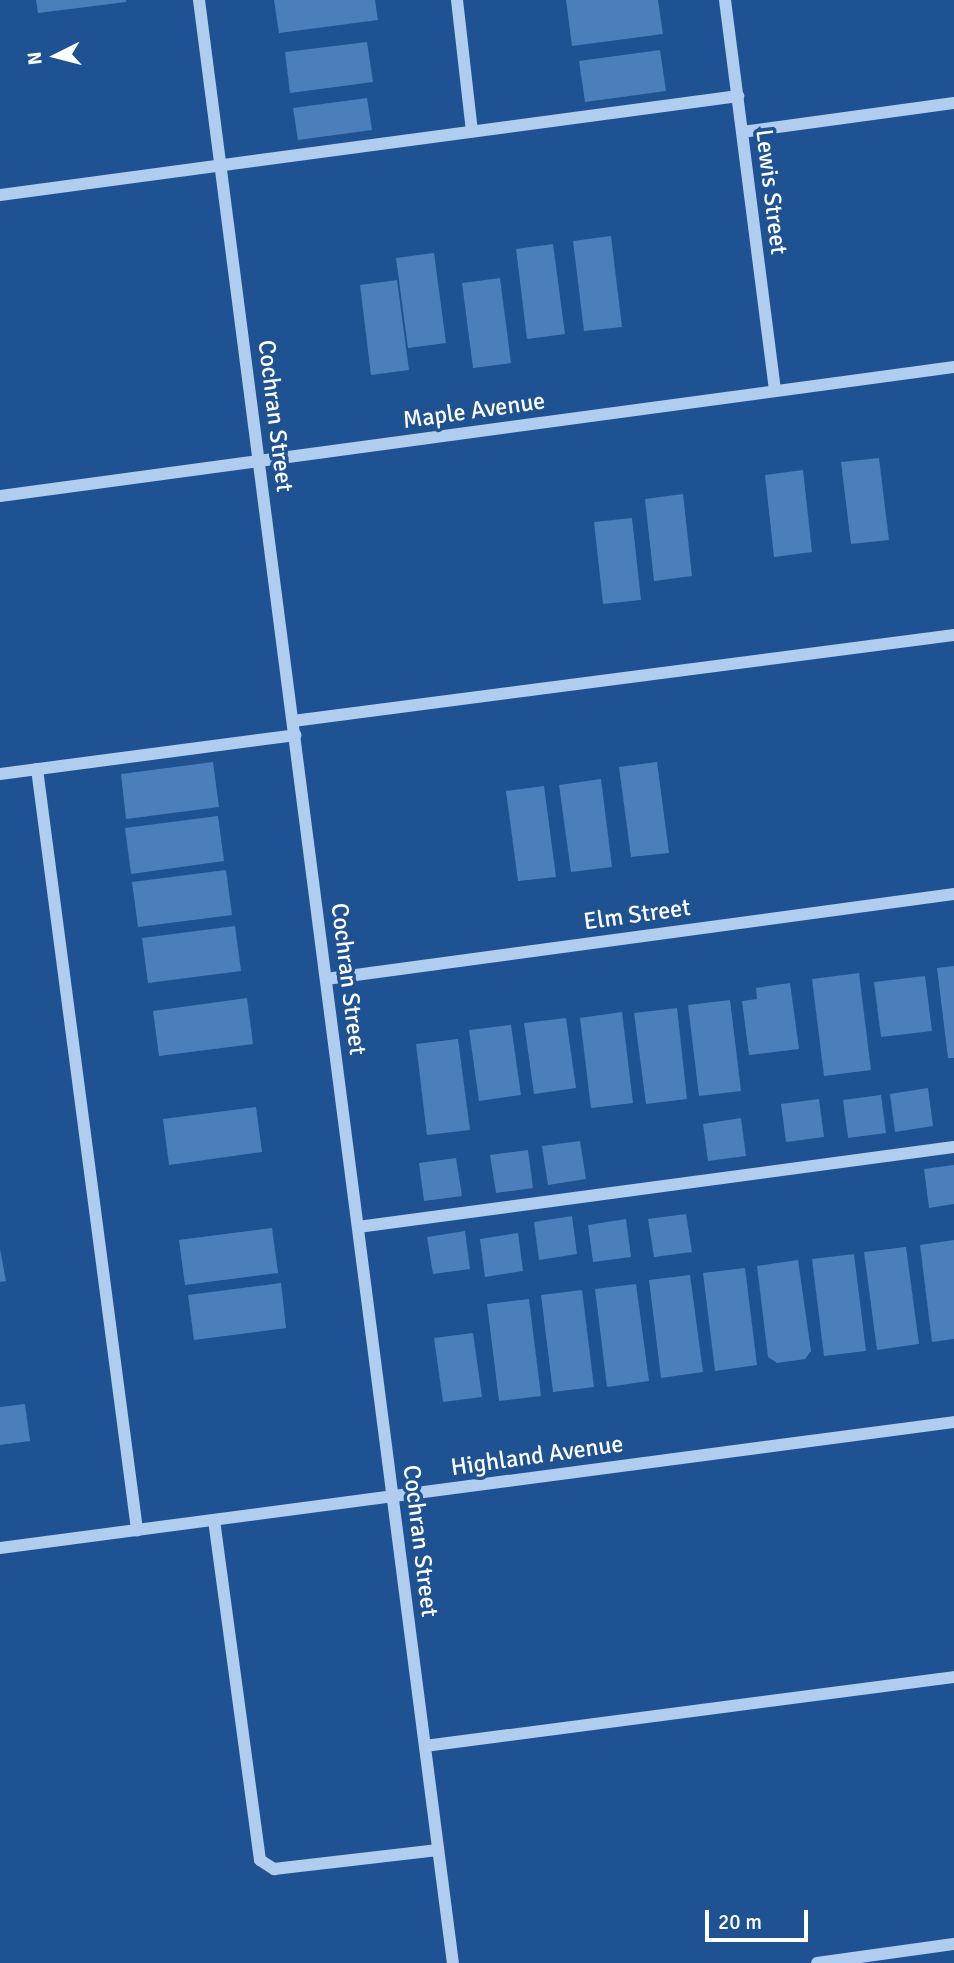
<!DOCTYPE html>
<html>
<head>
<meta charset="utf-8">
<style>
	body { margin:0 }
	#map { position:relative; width:954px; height:1963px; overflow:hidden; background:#1f5292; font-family:Signika,sans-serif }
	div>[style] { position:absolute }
	.building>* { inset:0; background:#4b7eba }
	.minor>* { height:12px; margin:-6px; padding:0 6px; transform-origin:6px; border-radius:6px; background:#b0ccee }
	span { translate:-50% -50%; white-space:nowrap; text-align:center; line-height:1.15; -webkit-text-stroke:7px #1f5292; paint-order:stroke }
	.street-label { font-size:24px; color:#fff }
	.north { position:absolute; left:21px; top:21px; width:70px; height:70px; -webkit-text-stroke:5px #1f5292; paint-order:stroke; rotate:264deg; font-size:19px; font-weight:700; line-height:28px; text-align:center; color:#fff }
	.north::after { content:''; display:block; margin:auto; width:24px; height:32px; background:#fff; clip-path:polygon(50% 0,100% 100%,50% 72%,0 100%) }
	.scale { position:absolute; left:705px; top:1910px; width:103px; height:32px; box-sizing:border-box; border:4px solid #fff; border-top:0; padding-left:9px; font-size:21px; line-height:24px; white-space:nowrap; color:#fff; -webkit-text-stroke:5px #1f5292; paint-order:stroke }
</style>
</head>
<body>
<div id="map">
	<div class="building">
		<div style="clip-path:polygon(36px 0,126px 0,126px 2px,38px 13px)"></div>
		<div style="clip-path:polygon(274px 0,375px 0,378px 20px,279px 33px)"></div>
		<div style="clip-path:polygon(566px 0,658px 0,663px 34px,572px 46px)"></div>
		<div style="clip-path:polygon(367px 42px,373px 82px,290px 93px,285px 52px)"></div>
		<div style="clip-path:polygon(660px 50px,666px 91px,585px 102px,579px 61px)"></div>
		<div style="clip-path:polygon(367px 98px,372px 130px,298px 140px,293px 108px)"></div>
		<div style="clip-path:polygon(611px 236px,622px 327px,584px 331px,573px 241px)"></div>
		<div style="clip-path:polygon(553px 244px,565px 334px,527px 339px,516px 249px)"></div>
		<div style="clip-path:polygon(434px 253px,446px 343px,408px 348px,396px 258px)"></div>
		<div style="clip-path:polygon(500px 278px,511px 363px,473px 368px,462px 283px)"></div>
		<div style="clip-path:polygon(397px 280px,409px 370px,371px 375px,360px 285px)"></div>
		<div style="clip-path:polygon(879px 458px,889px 540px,851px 544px,841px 462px)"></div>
		<div style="clip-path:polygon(803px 470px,812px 552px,774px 557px,765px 475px)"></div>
		<div style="clip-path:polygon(683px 494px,692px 576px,654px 581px,645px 499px)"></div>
		<div style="clip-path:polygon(632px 518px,641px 600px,603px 604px,594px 522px)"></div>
		<div style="clip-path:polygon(213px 762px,219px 807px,126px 819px,121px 774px)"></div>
		<div style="clip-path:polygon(657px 762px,669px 853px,631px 857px,619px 767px)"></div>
		<div style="clip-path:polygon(601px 779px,612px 867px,571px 872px,559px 785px)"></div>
		<div style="clip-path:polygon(544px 786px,556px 877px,518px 881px,506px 791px)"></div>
		<div style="clip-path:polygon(218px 816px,224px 861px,131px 874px,125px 828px)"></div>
		<div style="clip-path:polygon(226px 870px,232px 915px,138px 927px,132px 882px)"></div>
		<div style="clip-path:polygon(235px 926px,241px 971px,148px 983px,142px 938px)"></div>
		<div style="clip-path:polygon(954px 966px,954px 1058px,948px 1058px,937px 968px)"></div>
		<div style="clip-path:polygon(859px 973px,871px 1070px,824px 1076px,812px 979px)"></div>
		<div style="clip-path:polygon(925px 976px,932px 1031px,881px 1037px,874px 982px)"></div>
		<div style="clip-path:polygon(790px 983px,799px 1049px,749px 1055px,742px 1001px,757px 999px,756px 988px)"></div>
		<div style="clip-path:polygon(247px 998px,253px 1044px,159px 1056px,153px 1011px)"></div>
		<div style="clip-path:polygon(730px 1000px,741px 1091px,699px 1096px,688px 1005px)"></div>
		<div style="clip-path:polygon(677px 1008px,687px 1099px,646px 1104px,634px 1013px)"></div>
		<div style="clip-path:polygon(622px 1012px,633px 1103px,591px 1108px,580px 1018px)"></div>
		<div style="clip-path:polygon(566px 1018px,576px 1088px,534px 1094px,524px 1023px)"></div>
		<div style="clip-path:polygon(511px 1025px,521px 1095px,479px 1101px,469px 1030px)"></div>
		<div style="clip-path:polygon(458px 1039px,470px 1130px,427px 1135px,416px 1044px)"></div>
		<div style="clip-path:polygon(928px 1088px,933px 1126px,895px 1132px,890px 1094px)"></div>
		<div style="clip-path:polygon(881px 1095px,886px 1133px,848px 1138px,843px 1100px)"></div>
		<div style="clip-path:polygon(819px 1099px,824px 1137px,786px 1142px,781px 1104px)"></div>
		<div style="clip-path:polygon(256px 1107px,262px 1152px,169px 1165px,163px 1119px)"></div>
		<div style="clip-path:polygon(741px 1118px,746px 1156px,708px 1161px,703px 1124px)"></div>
		<div style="clip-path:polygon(580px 1141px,586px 1179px,548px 1185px,542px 1146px)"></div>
		<div style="clip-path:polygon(528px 1150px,533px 1188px,496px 1193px,490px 1155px)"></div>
		<div style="clip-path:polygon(456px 1158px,462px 1196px,424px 1201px,419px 1163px)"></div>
		<div style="clip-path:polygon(954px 1165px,954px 1204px,929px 1208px,924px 1169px)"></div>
		<div style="clip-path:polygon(686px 1214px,692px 1252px,654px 1257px,648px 1219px)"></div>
		<div style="clip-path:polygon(572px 1216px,577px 1254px,539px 1260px,534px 1222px)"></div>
		<div style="clip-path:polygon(626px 1219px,631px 1257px,593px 1262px,588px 1225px)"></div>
		<div style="clip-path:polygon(272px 1228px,278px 1273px,185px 1285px,179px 1240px)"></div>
		<div style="clip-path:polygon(465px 1231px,470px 1269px,433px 1274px,427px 1237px)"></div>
		<div style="clip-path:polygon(518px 1233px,523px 1271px,485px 1277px,480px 1239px)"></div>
		<div style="clip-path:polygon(954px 1240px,954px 1339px,932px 1342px,920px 1245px)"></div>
		<div style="clip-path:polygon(906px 1247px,919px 1344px,877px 1350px,864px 1252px)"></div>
		<div style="clip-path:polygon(0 1249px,6px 1281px,0 1282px)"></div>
		<div style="clip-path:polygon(854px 1254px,866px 1351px,824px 1356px,812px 1259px)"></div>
		<div style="clip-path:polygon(798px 1260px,811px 1351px,805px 1359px,777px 1363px,768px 1357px,757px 1266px)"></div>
		<div style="clip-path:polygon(745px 1268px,757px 1365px,715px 1371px,703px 1273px)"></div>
		<div style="clip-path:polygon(690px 1275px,703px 1372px,661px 1378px,649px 1280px)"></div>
		<div style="clip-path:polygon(281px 1283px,286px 1328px,194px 1340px,188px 1295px)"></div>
		<div style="clip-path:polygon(636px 1284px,649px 1381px,607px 1387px,595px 1289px)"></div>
		<div style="clip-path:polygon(582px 1290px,594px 1387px,553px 1392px,541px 1295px)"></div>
		<div style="clip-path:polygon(529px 1299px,541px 1396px,499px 1401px,487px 1304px)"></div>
		<div style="clip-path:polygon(473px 1333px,482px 1397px,443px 1402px,434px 1338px)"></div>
		<div style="clip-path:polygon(25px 1404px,30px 1441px,0 1445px,0 1407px)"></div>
	</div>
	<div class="minor">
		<div style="left:199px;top:0;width:1979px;rotate:82.63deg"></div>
		<div style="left:457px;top:0;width:132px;rotate:83.5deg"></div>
		<div style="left:725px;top:0;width:393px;rotate:82.7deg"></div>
		<div style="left:742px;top:132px;width:214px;rotate:-7.8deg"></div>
		<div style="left:0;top:195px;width:745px;rotate:-7.64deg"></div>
		<div style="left:0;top:496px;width:963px;rotate:-7.7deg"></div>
		<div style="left:293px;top:721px;width:667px;rotate:-7.41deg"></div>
		<div style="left:37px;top:769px;width:768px;rotate:82.51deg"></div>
		<div style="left:0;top:774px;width:298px;rotate:-7.5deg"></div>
		<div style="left:326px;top:979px;width:634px;rotate:-7.71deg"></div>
		<div style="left:358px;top:1227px;width:601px;rotate:-7.65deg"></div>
		<div style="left:214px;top:1520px;width:343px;rotate:82.3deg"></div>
		<div style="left:260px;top:1860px;width:17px;rotate:33deg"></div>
		<div style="left:274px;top:1869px;width:165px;rotate:-6.6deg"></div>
		<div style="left:0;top:1548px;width:962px;rotate:-7.52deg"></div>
		<div style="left:425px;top:1746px;width:533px;rotate:-7.43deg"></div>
		<div style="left:817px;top:1963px;width:138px;rotate:-7.9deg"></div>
	</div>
	<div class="street-label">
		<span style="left:771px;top:192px;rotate:83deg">Lewis Street</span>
		<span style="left:474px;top:411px;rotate:-8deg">Maple Avenue</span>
		<span style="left:275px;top:416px;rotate:83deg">Cochran Street</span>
		<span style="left:637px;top:915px;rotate:-8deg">Elm Street</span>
		<span style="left:348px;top:979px;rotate:83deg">Cochran Street</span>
		<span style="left:537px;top:1456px;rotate:-8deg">Highland Avenue</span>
		<span style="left:420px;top:1541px;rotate:83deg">Cochran Street</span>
	</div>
	<div class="north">N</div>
	<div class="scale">20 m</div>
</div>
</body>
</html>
